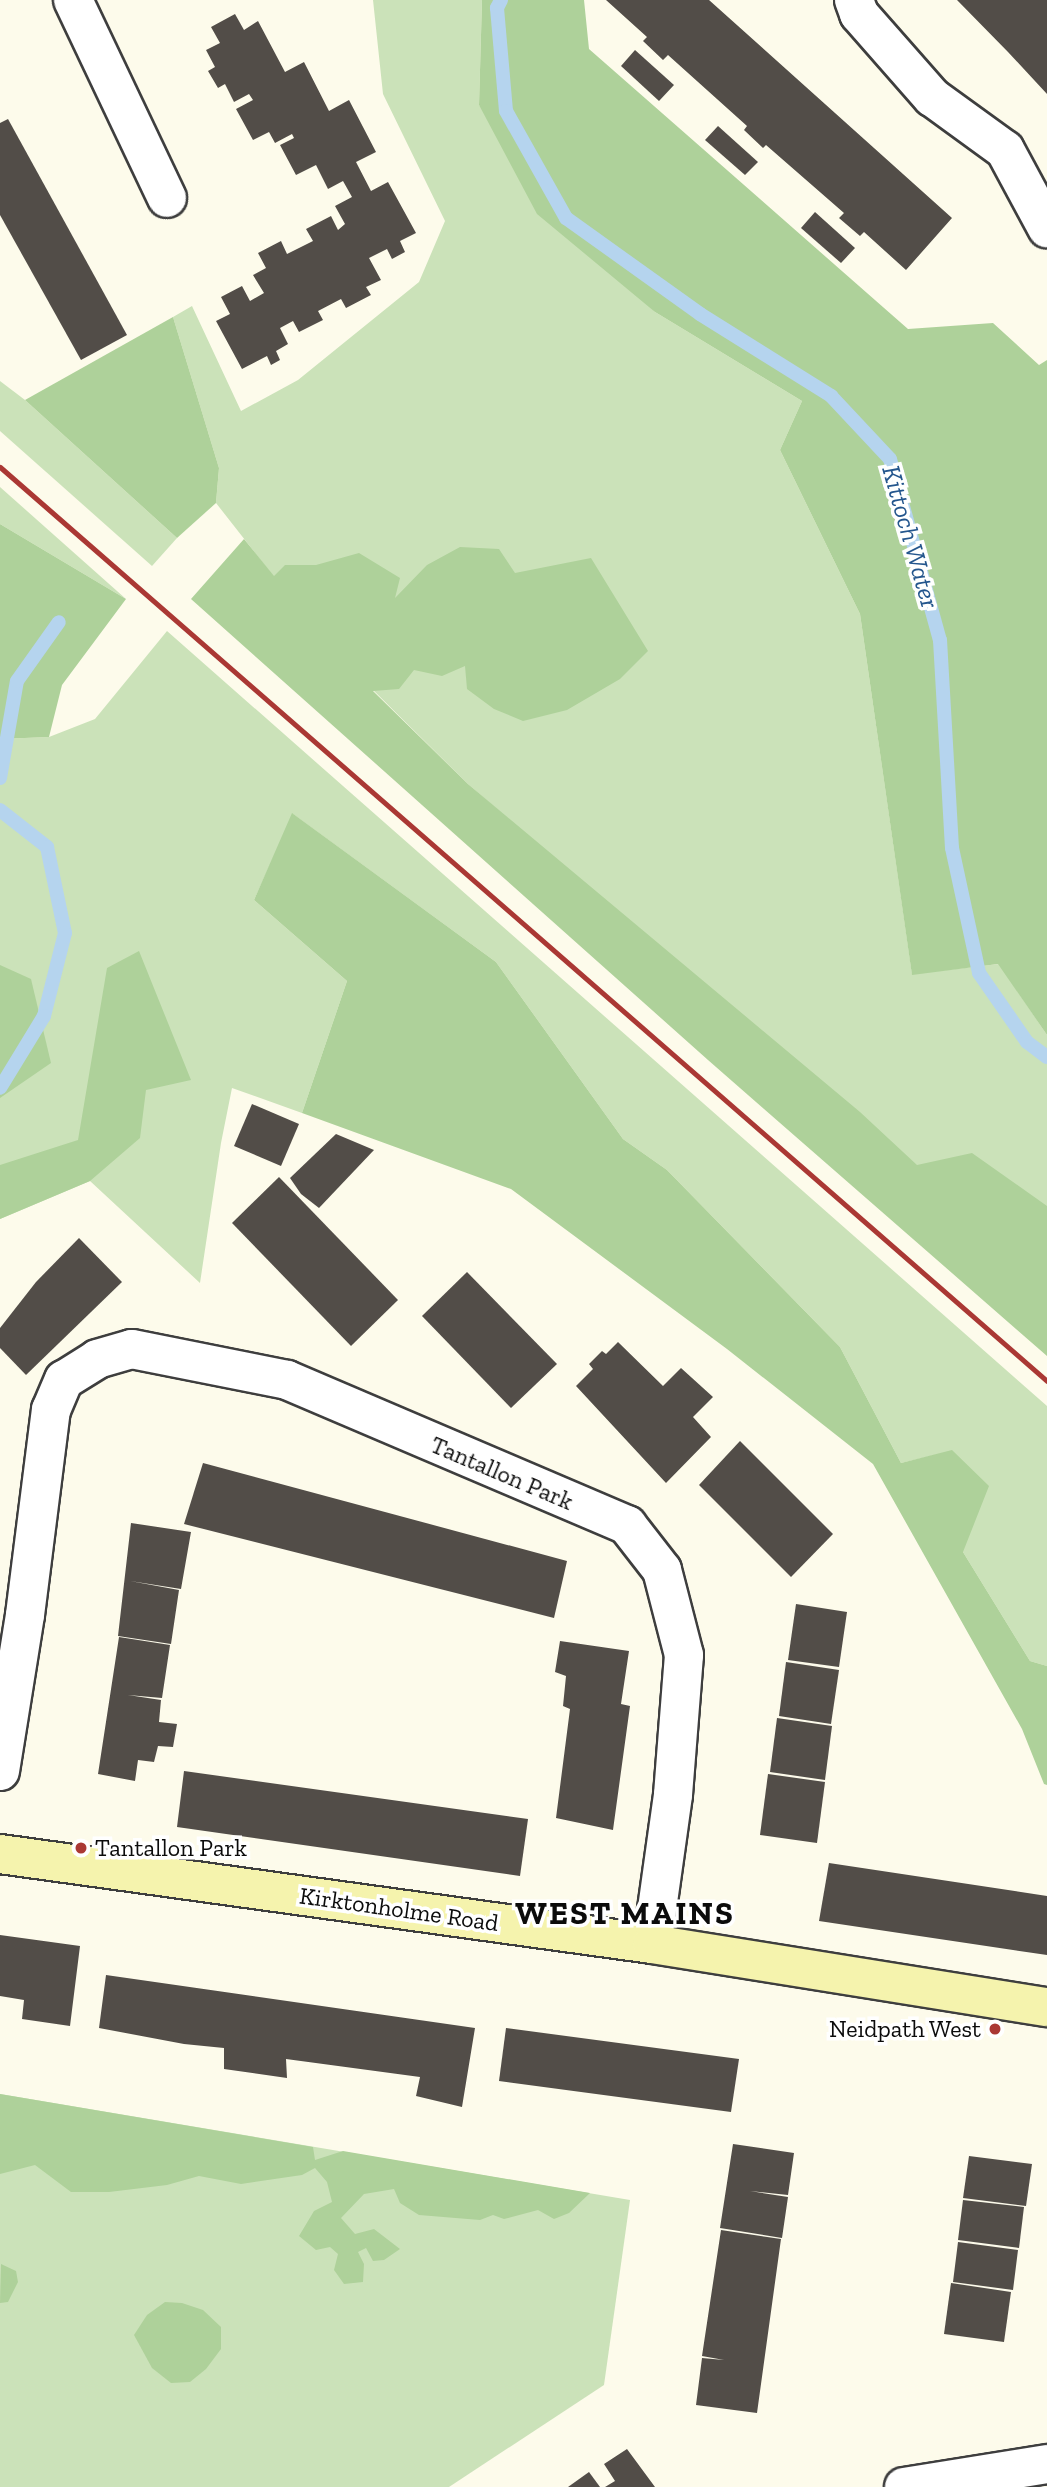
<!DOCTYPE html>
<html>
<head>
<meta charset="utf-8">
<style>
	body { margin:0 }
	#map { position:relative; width:1047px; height:2487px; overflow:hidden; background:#fdfbeb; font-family:"Zilla Slab",serif }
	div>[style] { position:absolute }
	.green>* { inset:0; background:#cbe2b9 }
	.forest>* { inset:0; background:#aed19a }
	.stream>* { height:14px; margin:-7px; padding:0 7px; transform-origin:7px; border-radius:7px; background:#b5d4ee }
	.building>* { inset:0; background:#524d48 }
	.roads { filter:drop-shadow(2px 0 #3e3e3e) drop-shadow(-2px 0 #3e3e3e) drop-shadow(0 2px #3e3e3e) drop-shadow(0 -2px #3e3e3e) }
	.street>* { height:38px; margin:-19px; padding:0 19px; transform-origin:19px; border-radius:19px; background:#fff }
	.secondary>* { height:38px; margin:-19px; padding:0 19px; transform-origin:19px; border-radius:19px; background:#f5f3ad }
	.rail>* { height:5px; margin:-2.5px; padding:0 2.5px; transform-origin:2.5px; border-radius:2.5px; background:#aa3834 }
	.dots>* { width:19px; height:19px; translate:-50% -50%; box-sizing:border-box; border:4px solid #fff; border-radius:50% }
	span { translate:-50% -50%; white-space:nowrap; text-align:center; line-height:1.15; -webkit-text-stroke:7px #fff; paint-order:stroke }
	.street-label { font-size:24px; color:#0b0b0b }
	.poi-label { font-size:24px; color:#0b0b0b }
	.left { translate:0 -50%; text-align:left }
	.right { translate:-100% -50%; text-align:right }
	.water-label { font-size:26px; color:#24568d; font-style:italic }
	.district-label { font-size:32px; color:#0b0b0b; font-weight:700; letter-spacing:2px }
</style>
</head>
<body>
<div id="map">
	<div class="green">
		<div style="clip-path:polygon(373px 0,482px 0,479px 105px,655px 312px,802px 401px,780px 450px,860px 614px,912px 974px,999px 964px,1047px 1035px,1047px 1284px,468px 784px,373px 690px,274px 577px,216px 503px,219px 468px,173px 317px,192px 306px,241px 411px,298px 380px,419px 282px,445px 221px,383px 94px)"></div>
		<div style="clip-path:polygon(0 381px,25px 400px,177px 538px,152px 566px,0 431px)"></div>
		<div style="clip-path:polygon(0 487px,126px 599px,0 524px)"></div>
		<div style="clip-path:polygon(167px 631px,1047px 1406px,1047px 1666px,1030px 1661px,963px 1552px,952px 1451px,901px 1463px,840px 1347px,667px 1170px,623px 1139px,496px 962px,293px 814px,254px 900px,347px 981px,302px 1113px,232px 1088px,221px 1143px,200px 1283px,90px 1181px,0 1219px,0 739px,49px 737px,95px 719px)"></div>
		<div style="clip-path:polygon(0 2094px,630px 2200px,604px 2385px,449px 2487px,0 2487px)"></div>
	</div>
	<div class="forest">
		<div style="clip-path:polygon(482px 0,584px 0,589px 49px,908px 329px,993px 323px,1039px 365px,1047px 360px,1047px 1035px,998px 964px,912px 975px,860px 614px,780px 450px,802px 401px,655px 312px,537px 214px,479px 105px)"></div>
		<div style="clip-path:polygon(173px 317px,219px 468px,216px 503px,177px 538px,25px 400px)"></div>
		<div style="clip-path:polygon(0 524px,126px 599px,62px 685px,49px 737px,0 739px)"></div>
		<div style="clip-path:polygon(244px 539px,274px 576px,285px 565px,316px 565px,359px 553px,400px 578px,395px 598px,427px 565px,460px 547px,499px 549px,515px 573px,591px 558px,648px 651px,620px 679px,567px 710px,523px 721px,494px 709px,467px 689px,465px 666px,442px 676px,414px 670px,399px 689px,373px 691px,468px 784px,860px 1112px,917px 1165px,972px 1153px,1047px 1206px,1047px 1356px,708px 1060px,191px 599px)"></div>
		<div style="clip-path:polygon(292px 813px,496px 962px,623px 1139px,667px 1170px,840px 1347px,901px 1463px,952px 1450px,989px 1486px,963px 1552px,1030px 1661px,1047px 1666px,1047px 1785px,1044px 1784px,1022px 1729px,873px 1464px,727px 1349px,511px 1189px,302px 1113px,347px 981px,254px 900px)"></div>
		<div style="clip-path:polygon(139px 951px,191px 1080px,146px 1090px,140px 1138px,90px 1181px,0 1219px,0 1165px,78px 1140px,107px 968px)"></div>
		<div style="clip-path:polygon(0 965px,31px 979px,51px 1063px,0 1098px)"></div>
		<div style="clip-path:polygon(0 2094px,313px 2147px,315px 2160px,343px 2151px,590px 2193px,569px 2213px,554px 2219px,538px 2210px,504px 2219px,493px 2215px,480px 2220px,419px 2215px,400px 2203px,394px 2189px,364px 2194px,341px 2218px,355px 2234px,374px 2229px,400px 2249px,384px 2260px,373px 2261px,366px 2248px,358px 2252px,364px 2264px,363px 2282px,344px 2284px,334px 2270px,338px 2254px,330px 2247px,316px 2250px,299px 2236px,314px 2211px,332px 2202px,327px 2182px,315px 2168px,302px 2175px,241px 2184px,199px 2176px,167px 2185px,109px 2192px,71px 2192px,35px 2165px,0 2174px)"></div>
		<div style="clip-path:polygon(1px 2264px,16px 2271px,18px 2282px,8px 2302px,0 2303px)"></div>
		<div style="clip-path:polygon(165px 2302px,182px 2303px,203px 2310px,221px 2327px,221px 2349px,206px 2369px,190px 2382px,171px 2383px,152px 2368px,134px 2335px,147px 2315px)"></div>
	</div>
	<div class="stream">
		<div style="left:501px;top:0;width:9px;rotate:117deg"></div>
		<div style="left:497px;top:8px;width:103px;rotate:85deg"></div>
		<div style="left:506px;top:111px;width:123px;rotate:60.7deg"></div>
		<div style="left:566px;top:218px;width:165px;rotate:35.6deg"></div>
		<div style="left:700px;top:314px;width:155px;rotate:32deg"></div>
		<div style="left:831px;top:396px;width:86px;rotate:46.9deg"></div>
		<div style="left:890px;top:459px;width:188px;rotate:74.6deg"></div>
		<div style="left:940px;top:640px;width:208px;rotate:86.7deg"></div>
		<div style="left:952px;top:848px;width:128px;rotate:77.8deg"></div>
		<div style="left:979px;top:973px;width:84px;rotate:55.2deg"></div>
		<div style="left:1027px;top:1042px;width:25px;rotate:37deg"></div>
		<div style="left:0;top:778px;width:98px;rotate:-80.1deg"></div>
		<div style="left:17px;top:681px;width:72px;rotate:-54.6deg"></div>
		<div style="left:0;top:810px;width:60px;rotate:38.2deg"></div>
		<div style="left:47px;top:847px;width:88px;rotate:78.2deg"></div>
		<div style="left:65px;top:933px;width:86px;rotate:104.2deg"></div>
		<div style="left:44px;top:1016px;width:84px;rotate:121.4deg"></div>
	</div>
	<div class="building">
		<div style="clip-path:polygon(606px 0,709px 0,952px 218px,906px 270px,864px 232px,860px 236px,839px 218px,844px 213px,766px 145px,763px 148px,744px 130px,747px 126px,668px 55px,663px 60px,643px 41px,647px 37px)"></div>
		<div style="clip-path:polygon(957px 0,1047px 0,1047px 94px,1008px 52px)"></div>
		<div style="clip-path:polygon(235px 14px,244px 30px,258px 21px,285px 72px,304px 62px,329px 111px,349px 100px,376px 152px,356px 162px,371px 191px,388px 182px,416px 233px,400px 241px,405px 252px,392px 259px,387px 249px,369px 258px,381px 280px,366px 287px,371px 295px,346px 308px,341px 299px,318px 311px,323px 320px,299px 332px,293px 321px,280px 328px,288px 344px,276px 351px,280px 360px,271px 365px,267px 356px,242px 369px,216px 321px,230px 314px,221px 297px,242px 286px,250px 301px,264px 293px,253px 275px,266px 268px,258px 253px,281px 241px,287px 254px,313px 241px,306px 229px,331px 216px,338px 230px,345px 224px,335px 206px,352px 197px,343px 181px,328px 189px,316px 165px,296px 175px,280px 145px,294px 138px,292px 134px,275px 143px,269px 132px,253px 140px,236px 109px,253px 100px,249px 94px,234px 102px,225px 84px,218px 88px,208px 71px,215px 67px,206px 50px,220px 43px,211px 27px)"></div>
		<div style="clip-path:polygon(635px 50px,674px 85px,659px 101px,621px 66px)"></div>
		<div style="clip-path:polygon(8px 119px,127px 335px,81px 360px,0 215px,0 123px)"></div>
		<div style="clip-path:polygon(718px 126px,758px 162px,745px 175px,705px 140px)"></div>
		<div style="clip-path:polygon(815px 212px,855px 248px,841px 263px,801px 228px)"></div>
		<div style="clip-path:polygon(252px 1104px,299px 1124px,281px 1166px,234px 1146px)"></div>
		<div style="clip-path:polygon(336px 1134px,374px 1150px,319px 1208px,301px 1194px,290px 1178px)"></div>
		<div style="clip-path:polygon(279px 1177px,398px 1300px,351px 1346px,232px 1223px)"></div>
		<div style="clip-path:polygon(79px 1238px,122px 1282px,26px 1375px,0 1348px,0 1328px,36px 1282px)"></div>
		<div style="clip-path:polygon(467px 1272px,557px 1364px,511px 1408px,422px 1316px)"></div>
		<div style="clip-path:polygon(618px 1342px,663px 1386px,681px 1368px,713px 1397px,693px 1417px,711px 1437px,666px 1483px,576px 1386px,593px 1369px,589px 1364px,602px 1351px,606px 1354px)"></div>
		<div style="clip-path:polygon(740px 1441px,833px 1534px,791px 1577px,699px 1485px)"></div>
		<div style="clip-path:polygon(203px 1463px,567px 1561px,554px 1618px,184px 1524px)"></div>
		<div style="clip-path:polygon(131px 1523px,191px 1532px,181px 1589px,130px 1581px,179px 1590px,171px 1644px,118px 1636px)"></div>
		<div style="clip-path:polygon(796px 1604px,847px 1612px,839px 1667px,788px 1660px)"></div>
		<div style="clip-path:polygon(119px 1637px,170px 1645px,162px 1698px,128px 1695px,161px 1700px,159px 1722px,177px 1724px,173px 1747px,158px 1746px,154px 1762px,138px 1760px,135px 1781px,98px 1774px)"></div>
		<div style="clip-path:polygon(560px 1641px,629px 1651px,621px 1704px,630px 1706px,613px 1830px,556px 1818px,570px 1709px,563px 1706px,566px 1676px,555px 1672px)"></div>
		<div style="clip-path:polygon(786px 1662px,839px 1670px,831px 1724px,779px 1716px)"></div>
		<div style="clip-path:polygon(777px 1718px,832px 1726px,825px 1780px,770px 1772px)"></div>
		<div style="clip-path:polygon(184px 1771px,528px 1819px,520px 1876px,177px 1827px)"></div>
		<div style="clip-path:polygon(768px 1774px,825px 1782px,817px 1843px,760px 1835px)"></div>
		<div style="clip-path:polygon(829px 1863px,1047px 1896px,1047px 1955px,819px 1921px)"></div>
		<div style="clip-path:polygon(0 1935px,80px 1946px,70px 2026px,22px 2019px,24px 2000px,0 1996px)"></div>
		<div style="clip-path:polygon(106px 1975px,475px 2028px,462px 2107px,416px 2096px,420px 2077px,286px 2059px,287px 2078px,224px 2069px,224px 2048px,184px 2044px,99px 2028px)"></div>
		<div style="clip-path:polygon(506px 2028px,739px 2059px,731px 2112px,499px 2081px)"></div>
		<div style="clip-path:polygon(733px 2144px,794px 2153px,788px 2195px,750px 2191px,788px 2197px,782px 2238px,720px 2228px)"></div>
		<div style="clip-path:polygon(969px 2156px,1032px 2164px,1026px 2206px,963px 2198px)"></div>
		<div style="clip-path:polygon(963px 2200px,1024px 2207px,1019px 2248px,958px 2240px)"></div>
		<div style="clip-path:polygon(721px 2230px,781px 2239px,757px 2413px,696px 2405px,702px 2358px,724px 2360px,702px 2356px)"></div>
		<div style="clip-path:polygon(958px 2242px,1018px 2250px,1013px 2290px,953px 2282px)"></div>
		<div style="clip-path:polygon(951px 2283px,1011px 2292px,1004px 2342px,944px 2334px)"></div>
		<div style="clip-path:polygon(627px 2449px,655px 2487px,605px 2487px,615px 2481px,604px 2464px)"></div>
		<div style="clip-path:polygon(589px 2472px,600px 2487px,568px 2487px)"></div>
	</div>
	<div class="roads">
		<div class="street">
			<div style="left:73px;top:0;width:219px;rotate:64.6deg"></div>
			<div style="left:854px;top:0;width:15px;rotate:70deg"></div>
			<div style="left:859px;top:14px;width:111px;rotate:48.7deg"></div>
			<div style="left:932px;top:97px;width:90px;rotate:36deg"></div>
			<div style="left:1005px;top:150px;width:89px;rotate:61.7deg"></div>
			<div style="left:0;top:1771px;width:158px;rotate:-80.9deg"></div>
			<div style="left:25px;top:1615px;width:207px;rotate:-82.8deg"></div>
			<div style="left:51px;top:1410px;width:33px;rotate:-67deg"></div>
			<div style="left:64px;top:1380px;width:39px;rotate:-32deg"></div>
			<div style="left:97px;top:1359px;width:36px;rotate:-16deg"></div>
			<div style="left:132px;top:1349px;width:158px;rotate:11.3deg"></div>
			<div style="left:287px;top:1380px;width:370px;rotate:23.1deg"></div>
			<div style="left:627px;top:1525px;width:57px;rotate:52.1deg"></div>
			<div style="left:662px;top:1570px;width:88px;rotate:75.5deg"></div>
			<div style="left:684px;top:1655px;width:140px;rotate:94.5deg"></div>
			<div style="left:673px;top:1795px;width:150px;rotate:98deg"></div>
			<div style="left:904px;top:2487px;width:145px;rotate:-9.1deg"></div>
		</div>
		<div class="secondary">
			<div style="left:0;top:1854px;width:658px;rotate:7.86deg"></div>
			<div style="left:652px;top:1944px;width:400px;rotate:9.1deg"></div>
		</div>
	</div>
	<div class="rail">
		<div style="left:0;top:467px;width:1390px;rotate:41.12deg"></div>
	</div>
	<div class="dots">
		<div style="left:81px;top:1848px;background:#aa3834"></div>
		<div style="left:995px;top:2029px;background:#aa3834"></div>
	</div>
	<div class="street-label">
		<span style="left:502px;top:1473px;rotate:23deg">Tantallon Park</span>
		<span style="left:399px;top:1909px;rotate:8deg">Kirktonholme Road</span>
	</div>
	<div class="poi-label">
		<span class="left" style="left:95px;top:1848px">Tantallon Park</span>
		<span class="right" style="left:981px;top:2029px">Neidpath West</span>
	</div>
	<div class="water-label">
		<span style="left:910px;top:537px;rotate:74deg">Kittoch Water</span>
	</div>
	<div class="district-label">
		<span style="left:625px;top:1913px">WEST MAINS</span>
	</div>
</div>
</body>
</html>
